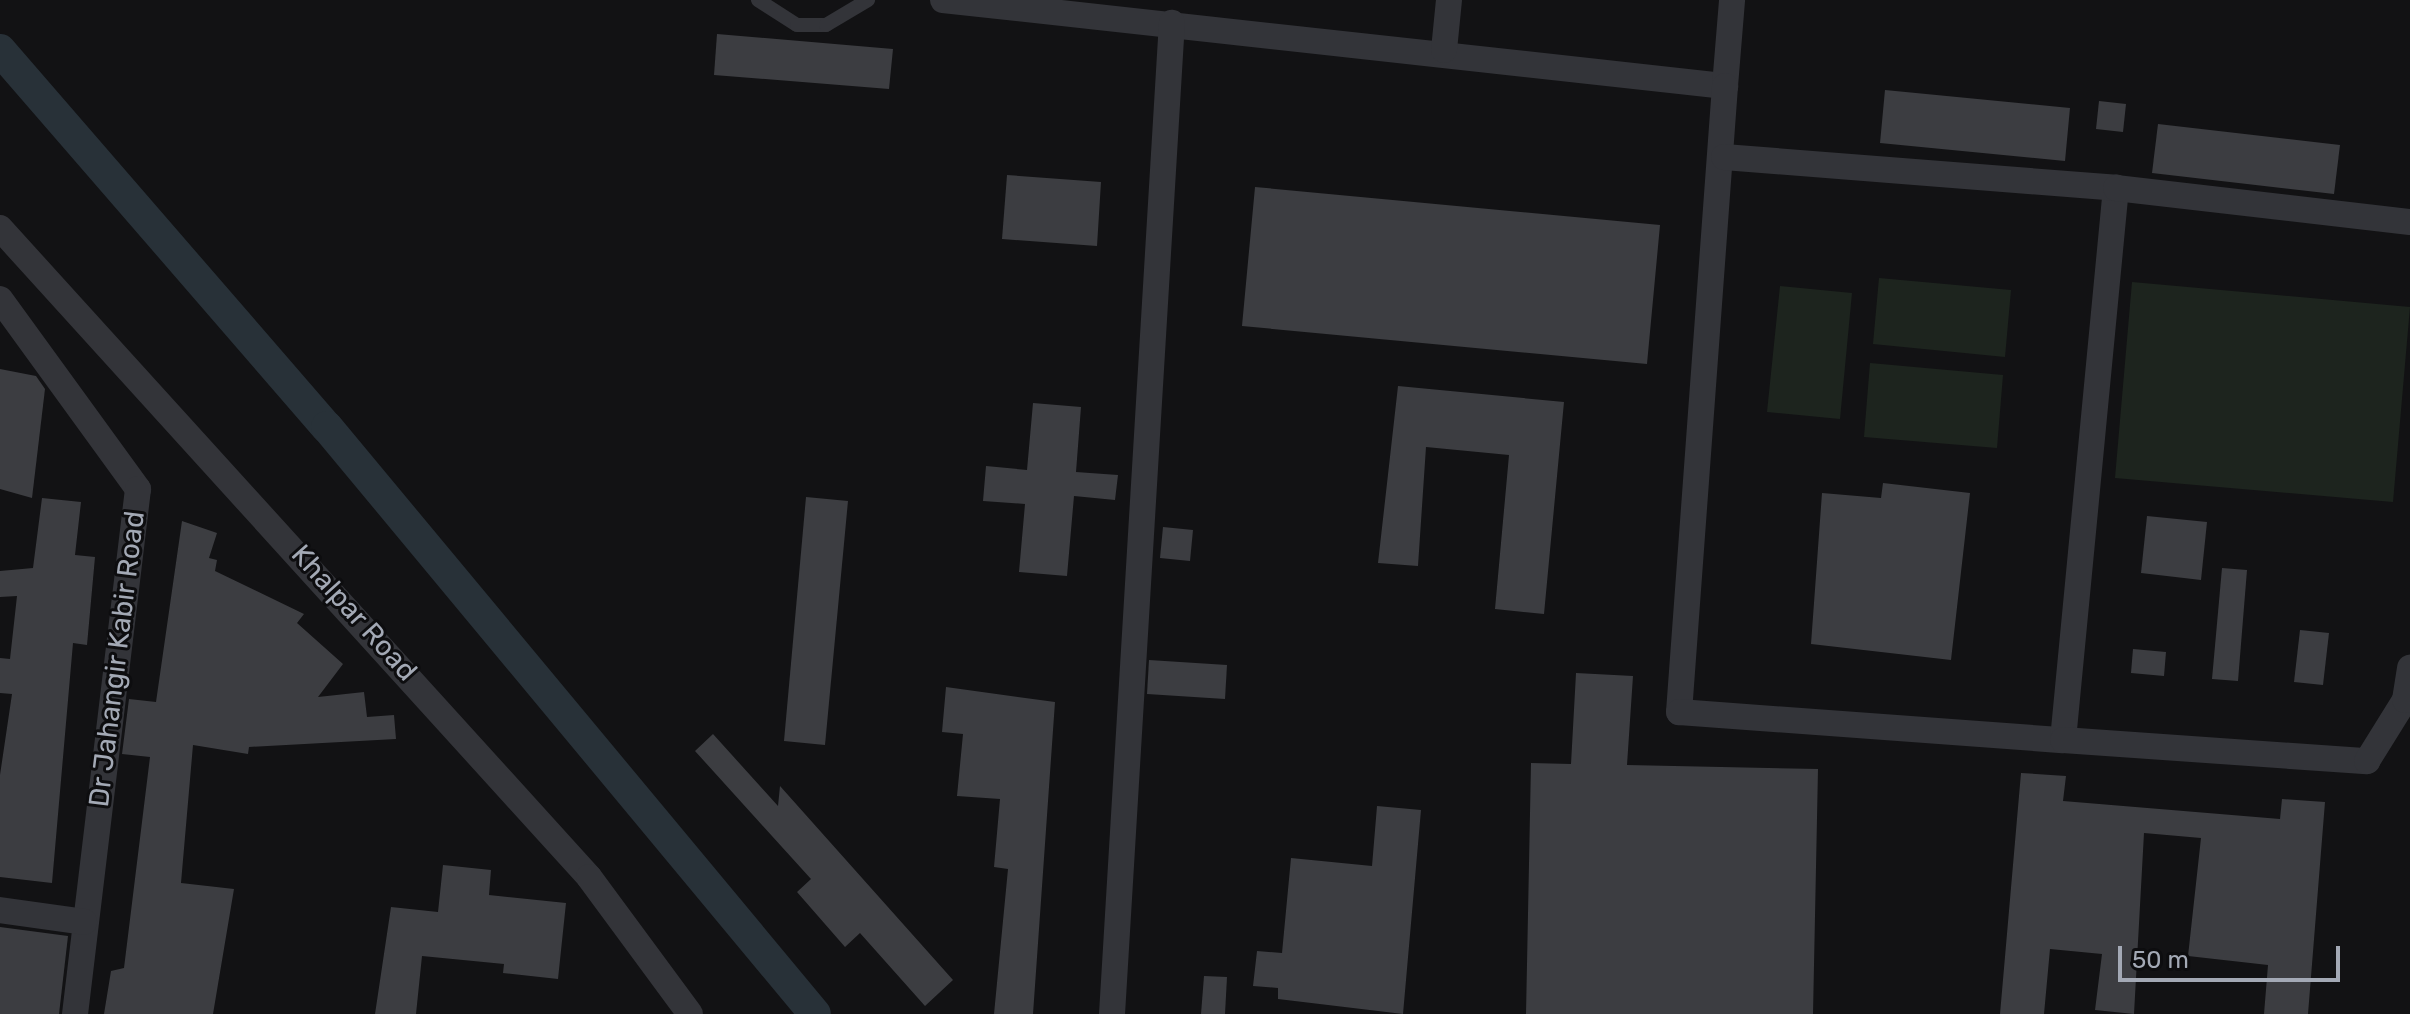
<!DOCTYPE html>
<html>
<head>
<meta charset="utf-8">
<style>
	body { margin:0 }
	#map { position:relative; width:2410px; height:1014px; overflow:hidden; background:#121214; font-family:Rubik,sans-serif }
	div>[style] { position:absolute }
	.green>* { inset:0; background:#1d241e }
	.canal>* { height:32px; margin:-16px; padding:0 16px; transform-origin:16px; border-radius:16px; background:#283138 }
	.building>* { inset:0; background:#3c3d41 }
	.service>* { height:14px; margin:-7px; padding:0 7px; transform-origin:7px; border-radius:7px; background:#333439 }
	.minor>* { height:26px; margin:-13px; padding:0 13px; transform-origin:13px; border-radius:13px; background:#333439 }
	span { translate:-50% -50%; white-space:nowrap; text-align:center; line-height:1.15; -webkit-text-stroke:6px #0d0d0f; paint-order:stroke }
	.street-label { font-size:28px; color:#a3a9b5 }
	.scale { position:absolute; left:2118px; top:946px; width:222px; height:36px; box-sizing:border-box; border:4px solid #a3a9b5; border-top:0; padding-left:10px; font-size:24px; line-height:28px; white-space:nowrap; color:#a3a9b5; -webkit-text-stroke:6px #0d0d0f; paint-order:stroke }
</style>
</head>
<body>
<div id="map">
	<div class="green">
		<div style="clip-path:polygon(1879px 278px,2011px 290px,2005px 357px,1873px 344px)"></div>
		<div style="clip-path:polygon(2132px 282px,2410px 307px,2393px 502px,2115px 478px)"></div>
		<div style="clip-path:polygon(1780px 286px,1852px 293px,1840px 419px,1767px 412px)"></div>
		<div style="clip-path:polygon(1870px 363px,2003px 375px,1997px 448px,1864px 437px)"></div>
	</div>
	<div class="canal">
		<div style="left:0;top:50px;width:499px;rotate:49.1deg"></div>
		<div style="left:327px;top:427px;width:763px;rotate:50.26deg"></div>
	</div>
	<div class="building">
		<div style="clip-path:polygon(717px 34px,893px 49px,889px 89px,714px 75px)"></div>
		<div style="clip-path:polygon(1885px 90px,2070px 108px,2065px 161px,1880px 143px)"></div>
		<div style="clip-path:polygon(2099px 101px,2126px 104px,2123px 132px,2096px 129px)"></div>
		<div style="clip-path:polygon(2158px 124px,2340px 145px,2334px 194px,2152px 173px)"></div>
		<div style="clip-path:polygon(1007px 175px,1101px 182px,1097px 246px,1002px 239px)"></div>
		<div style="clip-path:polygon(1255px 187px,1660px 225px,1647px 364px,1242px 326px)"></div>
		<div style="clip-path:polygon(0 369px,36px 376px,45px 389px,32px 498px,0 489px)"></div>
		<div style="clip-path:polygon(1398px 386px,1564px 402px,1544px 614px,1495px 609px,1509px 455px,1426px 447px,1418px 566px,1378px 563px)"></div>
		<div style="clip-path:polygon(1033px 403px,1081px 407px,1076px 472px,1118px 475px,1115px 500px,1074px 496px,1067px 576px,1019px 572px,1025px 504px,983px 501px,986px 466px,1027px 470px)"></div>
		<div style="clip-path:polygon(1883px 483px,1970px 493px,1951px 660px,1811px 644px,1822px 493px,1881px 498px)"></div>
		<div style="clip-path:polygon(806px 497px,848px 501px,825px 745px,784px 741px)"></div>
		<div style="clip-path:polygon(42px 498px,81px 502px,75px 555px,95px 557px,87px 645px,73px 643px,52px 883px,0 877px,0 775px,12px 694px,0 693px,0 658px,10px 659px,17px 596px,0 597px,0 571px,33px 568px)"></div>
		<div style="clip-path:polygon(2147px 516px,2207px 522px,2201px 580px,2141px 573px)"></div>
		<div style="clip-path:polygon(182px 521px,217px 533px,209px 558px,217px 560px,215px 571px,304px 614px,297px 623px,343px 664px,318px 697px,364px 692px,367px 717px,394px 715px,396px 739px,249px 747px,248px 754px,193px 745px,181px 883px,234px 889px,213px 1014px,104px 1014px,111px 971px,124px 968px,150px 757px,122px 754px,129px 699px,156px 702px)"></div>
		<div style="clip-path:polygon(1163px 527px,1193px 530px,1190px 561px,1160px 558px)"></div>
		<div style="clip-path:polygon(2222px 568px,2247px 570px,2238px 681px,2212px 679px)"></div>
		<div style="clip-path:polygon(2300px 630px,2329px 633px,2323px 685px,2294px 682px)"></div>
		<div style="clip-path:polygon(2133px 649px,2166px 652px,2164px 676px,2131px 673px)"></div>
		<div style="clip-path:polygon(1149px 660px,1227px 665px,1225px 699px,1147px 694px)"></div>
		<div style="clip-path:polygon(1576px 673px,1633px 676px,1627px 765px,1818px 769px,1813px 1014px,1526px 1014px,1531px 763px,1571px 764px)"></div>
		<div style="clip-path:polygon(946px 687px,1055px 702px,1033px 1014px,994px 1014px,1008px 869px,994px 867px,1000px 799px,957px 796px,963px 734px,942px 732px)"></div>
		<div style="clip-path:polygon(713px 734px,778px 806px,780px 786px,953px 980px,925px 1006px,860px 933px,845px 947px,797px 892px,811px 879px,695px 751px)"></div>
		<div style="clip-path:polygon(2021px 773px,2066px 776px,2063px 801px,2280px 819px,2282px 799px,2325px 802px,2308px 1014px,2264px 1014px,2268px 965px,2188px 956px,2201px 838px,2144px 833px,2134px 1014px,2095px 1010px,2102px 954px,2050px 949px,2044px 1014px,2000px 1014px)"></div>
		<div style="clip-path:polygon(1377px 806px,1421px 810px,1403px 1014px,1278px 999px,1278px 988px,1253px 986px,1257px 951px,1282px 953px,1291px 858px,1372px 866px)"></div>
		<div style="clip-path:polygon(443px 865px,491px 870px,489px 895px,566px 903px,558px 979px,503px 973px,504px 964px,422px 956px,416px 1014px,375px 1014px,391px 907px,438px 912px)"></div>
		<div style="clip-path:polygon(0 927px,68px 936px,59px 1014px,0 1014px)"></div>
		<div style="clip-path:polygon(1204px 976px,1227px 977px,1225px 1014px,1201px 1014px)"></div>
	</div>
	<div class="service">
		<div style="left:758px;top:0;width:46px;rotate:32.7deg"></div>
		<div style="left:797px;top:25px;width:29px"></div>
		<div style="left:826px;top:25px;width:49px;rotate:-30.8deg"></div>
	</div>
	<div class="minor">
		<div style="left:943px;top:0;width:787px;rotate:6.28deg"></div>
		<div style="left:1725px;top:86px;width:86px;rotate:-85.3deg"></div>
		<div style="left:1444px;top:50px;width:50px;rotate:-84.3deg"></div>
		<div style="left:1725px;top:86px;width:628px;rotate:94.2deg"></div>
		<div style="left:1679px;top:712px;width:385px;rotate:4.2deg"></div>
		<div style="left:2063px;top:740px;width:555px;rotate:-84.52deg"></div>
		<div style="left:1724px;top:157px;width:393px;rotate:4.5deg"></div>
		<div style="left:2116px;top:188px;width:296px;rotate:6.6deg"></div>
		<div style="left:0;top:228px;width:876px;rotate:47.77deg"></div>
		<div style="left:589px;top:877px;width:170px;rotate:53.6deg"></div>
		<div style="left:0;top:299px;width:235px;rotate:54deg"></div>
		<div style="left:138px;top:489px;width:529px;rotate:96.84deg"></div>
		<div style="left:2063px;top:740px;width:305px;rotate:4deg"></div>
		<div style="left:2367px;top:761px;width:72px;rotate:-58.1deg"></div>
		<div style="left:2405px;top:700px;width:33px;rotate:-81deg"></div>
		<div style="left:0;top:910px;width:85px;rotate:8.1deg"></div>
		<div style="left:1112px;top:1014px;width:993px;rotate:-86.54deg"></div>
	</div>
	<div class="street-label">
		<span style="left:354px;top:613px;rotate:48deg">Khalpar Road</span>
		<span style="left:117px;top:659px;rotate:-83deg">Dr Jahangir Kabir Road</span>
	</div>
	<div class="scale">50 m</div>
</div>
</body>
</html>
